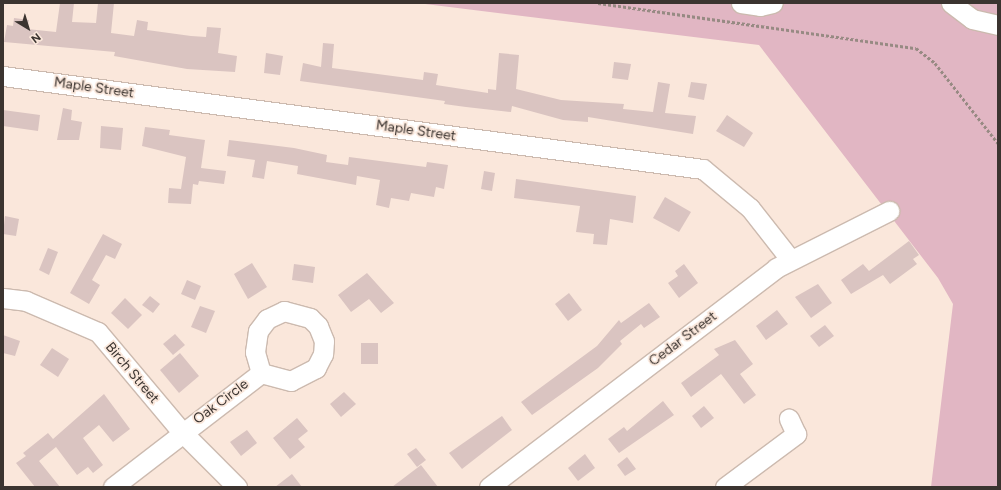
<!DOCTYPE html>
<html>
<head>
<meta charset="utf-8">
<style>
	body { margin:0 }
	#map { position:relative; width:1001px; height:490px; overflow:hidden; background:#fae7db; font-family:Figtree,sans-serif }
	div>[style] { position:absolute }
	.green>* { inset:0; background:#e1b6c3 }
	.building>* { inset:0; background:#dac4c1 }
	.path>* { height:2.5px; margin-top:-1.25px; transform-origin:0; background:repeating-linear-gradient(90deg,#978a83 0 3px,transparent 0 5px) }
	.roads { filter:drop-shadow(1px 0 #ccbaaf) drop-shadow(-1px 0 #ccbaaf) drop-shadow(0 1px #ccbaaf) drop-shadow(0 -1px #ccbaaf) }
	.minor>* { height:19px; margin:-9.5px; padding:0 9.5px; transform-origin:9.5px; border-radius:9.5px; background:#fff }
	span { translate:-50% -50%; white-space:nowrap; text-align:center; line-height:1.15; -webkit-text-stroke:3.5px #fae7db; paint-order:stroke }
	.street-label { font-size:14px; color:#3b3430 }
	.frame { position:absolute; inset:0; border:4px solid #3b3430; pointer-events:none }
	.north { position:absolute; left:8px; top:8px; width:40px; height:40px; -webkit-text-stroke:3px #fae7db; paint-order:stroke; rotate:142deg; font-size:11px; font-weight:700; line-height:16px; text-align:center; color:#3b3430 }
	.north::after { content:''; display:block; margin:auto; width:14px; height:18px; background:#3b3430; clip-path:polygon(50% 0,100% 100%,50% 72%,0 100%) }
</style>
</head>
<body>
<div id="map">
	<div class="green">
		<div style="clip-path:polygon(417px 3px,998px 3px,998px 487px,931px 487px,953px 304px,938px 278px,759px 45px)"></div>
	</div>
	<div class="building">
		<div style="clip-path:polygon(60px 3px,74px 3px,72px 22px,96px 23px,98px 3px,114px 3px,111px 33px,134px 36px,137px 20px,148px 22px,147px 30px,191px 36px,206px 37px,207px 27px,221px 28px,218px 53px,237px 56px,235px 72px,187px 69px,114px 56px,115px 52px,4px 42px,7px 25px,13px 26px,14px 18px,29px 20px,27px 29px,56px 32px)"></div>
		<div style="clip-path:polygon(323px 43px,334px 44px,332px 68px,423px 80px,424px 72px,438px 74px,436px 85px,488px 93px,488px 89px,496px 90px,499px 53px,519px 55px,516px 89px,561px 100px,624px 104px,623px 109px,653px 112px,658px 82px,670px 84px,665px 113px,696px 116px,693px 134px,588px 117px,588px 122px,563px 120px,512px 106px,511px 112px,466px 107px,444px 104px,445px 101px,300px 81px,303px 63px,321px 67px)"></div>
		<div style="clip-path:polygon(266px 53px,283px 56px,280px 75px,264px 73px)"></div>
		<div style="clip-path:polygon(614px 62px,631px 64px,628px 80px,612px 78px)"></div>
		<div style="clip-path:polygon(691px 82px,707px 84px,704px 100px,688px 97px)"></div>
		<div style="clip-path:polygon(63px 108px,72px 110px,71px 120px,82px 122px,79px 140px,57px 140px)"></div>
		<div style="clip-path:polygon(3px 110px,40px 115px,38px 131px,3px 126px)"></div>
		<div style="clip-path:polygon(727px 115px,753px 133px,744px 147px,716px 131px)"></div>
		<div style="clip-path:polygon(101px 126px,123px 128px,121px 150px,100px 148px)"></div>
		<div style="clip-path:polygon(145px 127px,170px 130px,169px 135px,205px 140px,201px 168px,226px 171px,224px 184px,199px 181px,198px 185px,193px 184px,191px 204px,168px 203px,169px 188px,181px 189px,186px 157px,142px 146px)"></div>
		<div style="clip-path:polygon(229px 140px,294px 148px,327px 155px,326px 162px,348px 165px,349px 157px,426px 167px,427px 162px,448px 165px,444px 189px,436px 187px,434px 197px,411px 193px,409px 201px,391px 198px,389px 208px,376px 205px,380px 180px,357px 176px,356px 185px,297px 174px,298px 166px,267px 161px,264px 179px,252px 177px,255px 160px,227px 156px)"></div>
		<div style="clip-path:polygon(484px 171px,495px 173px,492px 191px,481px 189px)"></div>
		<div style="clip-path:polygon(516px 179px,636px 196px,633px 223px,610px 219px,607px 245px,593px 244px,594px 234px,576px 232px,580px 206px,514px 198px)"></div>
		<div style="clip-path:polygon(665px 197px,691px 212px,679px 232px,653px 218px)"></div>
		<div style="clip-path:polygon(5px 216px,19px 219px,16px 236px,3px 234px)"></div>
		<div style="clip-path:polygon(103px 234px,122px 244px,115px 259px,106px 255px,92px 280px,100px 285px,89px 304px,70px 293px)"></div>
		<div style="clip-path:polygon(909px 241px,919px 255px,913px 259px,917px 264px,890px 284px,883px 275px,851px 294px,841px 280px,863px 264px,869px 271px)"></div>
		<div style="clip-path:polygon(48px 248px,58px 252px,49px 275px,39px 270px)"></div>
		<div style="clip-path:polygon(252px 263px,267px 287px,248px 299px,234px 274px)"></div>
		<div style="clip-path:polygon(294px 264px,315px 267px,313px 283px,292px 280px)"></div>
		<div style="clip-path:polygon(684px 264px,698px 283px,679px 298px,668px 283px,678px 276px,675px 271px)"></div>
		<div style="clip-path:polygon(367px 273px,394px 303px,381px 313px,369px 299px,351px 312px,338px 295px)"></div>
		<div style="clip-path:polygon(187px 280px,201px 286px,195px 300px,181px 294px)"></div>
		<div style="clip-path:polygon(818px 284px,832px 303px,811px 318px,795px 297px)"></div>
		<div style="clip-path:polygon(569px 293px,582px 310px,568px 321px,555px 304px)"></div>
		<div style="clip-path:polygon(150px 296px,160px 304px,153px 313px,142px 305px)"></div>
		<div style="clip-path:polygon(125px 298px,142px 315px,128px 329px,111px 313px)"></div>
		<div style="clip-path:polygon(649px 303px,660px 317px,644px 328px,641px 324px,620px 341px,622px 344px,598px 368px,532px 415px,521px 402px,597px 346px,619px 320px,621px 323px)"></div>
		<div style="clip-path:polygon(200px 306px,215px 311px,206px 333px,191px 327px)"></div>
		<div style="clip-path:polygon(777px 310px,788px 324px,766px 340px,756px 326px)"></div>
		<div style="clip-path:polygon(825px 325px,834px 336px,819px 347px,810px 336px)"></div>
		<div style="clip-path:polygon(175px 334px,185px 345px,173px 355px,163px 344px)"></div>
		<div style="clip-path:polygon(3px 335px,20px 341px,15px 356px,3px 353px)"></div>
		<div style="clip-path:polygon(735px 340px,753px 364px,740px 374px,756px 395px,744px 404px,721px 374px,691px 397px,681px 383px,719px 355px,714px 349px)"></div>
		<div style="clip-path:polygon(361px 343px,378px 343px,378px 364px,361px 364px)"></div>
		<div style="clip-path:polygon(52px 348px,69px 359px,58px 377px,40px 365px)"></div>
		<div style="clip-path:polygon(180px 353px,199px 376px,179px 393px,160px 370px)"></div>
		<div style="clip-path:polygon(344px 392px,356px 404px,341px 417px,330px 404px)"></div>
		<div style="clip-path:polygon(104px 394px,130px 429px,113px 442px,99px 425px,83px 438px,103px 465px,93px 473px,88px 467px,77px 475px,56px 447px,39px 461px,60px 487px,35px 487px,16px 463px,26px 456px,23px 453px,48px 433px,53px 439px)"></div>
		<div style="clip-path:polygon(663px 401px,674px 415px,619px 453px,608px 439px,624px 427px,627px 431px)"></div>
		<div style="clip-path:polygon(704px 406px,714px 418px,701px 428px,692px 416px)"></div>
		<div style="clip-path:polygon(502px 416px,512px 430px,462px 469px,449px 453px)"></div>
		<div style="clip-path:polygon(297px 418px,308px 431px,298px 439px,305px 447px,290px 459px,273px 438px)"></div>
		<div style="clip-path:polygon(247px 430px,257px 443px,241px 456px,230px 442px)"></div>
		<div style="clip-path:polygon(416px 448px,426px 460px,417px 467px,407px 454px)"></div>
		<div style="clip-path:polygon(585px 454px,595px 468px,578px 481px,568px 468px)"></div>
		<div style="clip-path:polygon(627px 457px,636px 469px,625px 476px,617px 465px)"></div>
		<div style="clip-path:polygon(421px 465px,438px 487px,392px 487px)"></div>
		<div style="clip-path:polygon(292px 474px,302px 487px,275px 487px)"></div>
	</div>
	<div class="path">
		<div style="left:598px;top:3px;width:321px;rotate:8.1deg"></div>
		<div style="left:916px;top:48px;width:24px;rotate:38deg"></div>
		<div style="left:935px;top:63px;width:102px;rotate:51.8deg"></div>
	</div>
	<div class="roads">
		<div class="minor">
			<div style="left:741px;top:3px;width:19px;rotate:9deg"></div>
			<div style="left:760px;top:6px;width:13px;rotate:-13deg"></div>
			<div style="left:951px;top:3px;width:26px;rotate:37deg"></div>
			<div style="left:972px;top:19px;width:27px;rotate:13deg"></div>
			<div style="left:3px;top:76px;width:706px;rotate:7.57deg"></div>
			<div style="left:703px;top:169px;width:61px;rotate:39.7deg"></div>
			<div style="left:750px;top:208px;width:65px;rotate:51.9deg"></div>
			<div style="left:3px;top:298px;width:23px;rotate:7deg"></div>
			<div style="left:26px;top:301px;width:78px;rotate:23.3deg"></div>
			<div style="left:98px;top:332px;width:131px;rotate:50deg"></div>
			<div style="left:182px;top:432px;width:78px;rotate:45deg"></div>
			<div style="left:284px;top:311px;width:27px;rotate:15deg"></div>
			<div style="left:310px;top:318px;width:11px;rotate:45deg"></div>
			<div style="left:318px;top:326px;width:16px;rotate:68deg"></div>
			<div style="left:324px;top:341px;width:13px;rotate:94deg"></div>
			<div style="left:323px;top:354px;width:16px;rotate:117deg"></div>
			<div style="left:316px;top:368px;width:28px;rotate:153deg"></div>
			<div style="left:291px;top:381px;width:31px;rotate:-165deg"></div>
			<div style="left:261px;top:373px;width:22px;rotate:-106deg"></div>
			<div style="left:255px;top:352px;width:21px;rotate:-82deg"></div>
			<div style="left:258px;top:331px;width:15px;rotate:-53deg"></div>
			<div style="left:267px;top:319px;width:19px;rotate:-25deg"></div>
			<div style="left:113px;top:487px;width:187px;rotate:-37.6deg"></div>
			<div style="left:489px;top:487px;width:361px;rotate:-37.3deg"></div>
			<div style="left:776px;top:268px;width:127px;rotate:-26.8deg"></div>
			<div style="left:725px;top:487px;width:89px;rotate:-36.7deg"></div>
			<div style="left:796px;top:434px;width:17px;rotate:-115deg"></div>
		</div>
	</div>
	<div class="street-label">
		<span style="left:94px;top:88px;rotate:8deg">Maple Street</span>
		<span style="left:416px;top:131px;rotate:8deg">Maple Street</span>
		<span style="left:683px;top:339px;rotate:-37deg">Cedar Street</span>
		<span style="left:132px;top:373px;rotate:50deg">Birch Street</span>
		<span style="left:221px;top:402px;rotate:-37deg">Oak Circle</span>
	</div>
	<div class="frame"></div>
	<div class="north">N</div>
</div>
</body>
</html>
